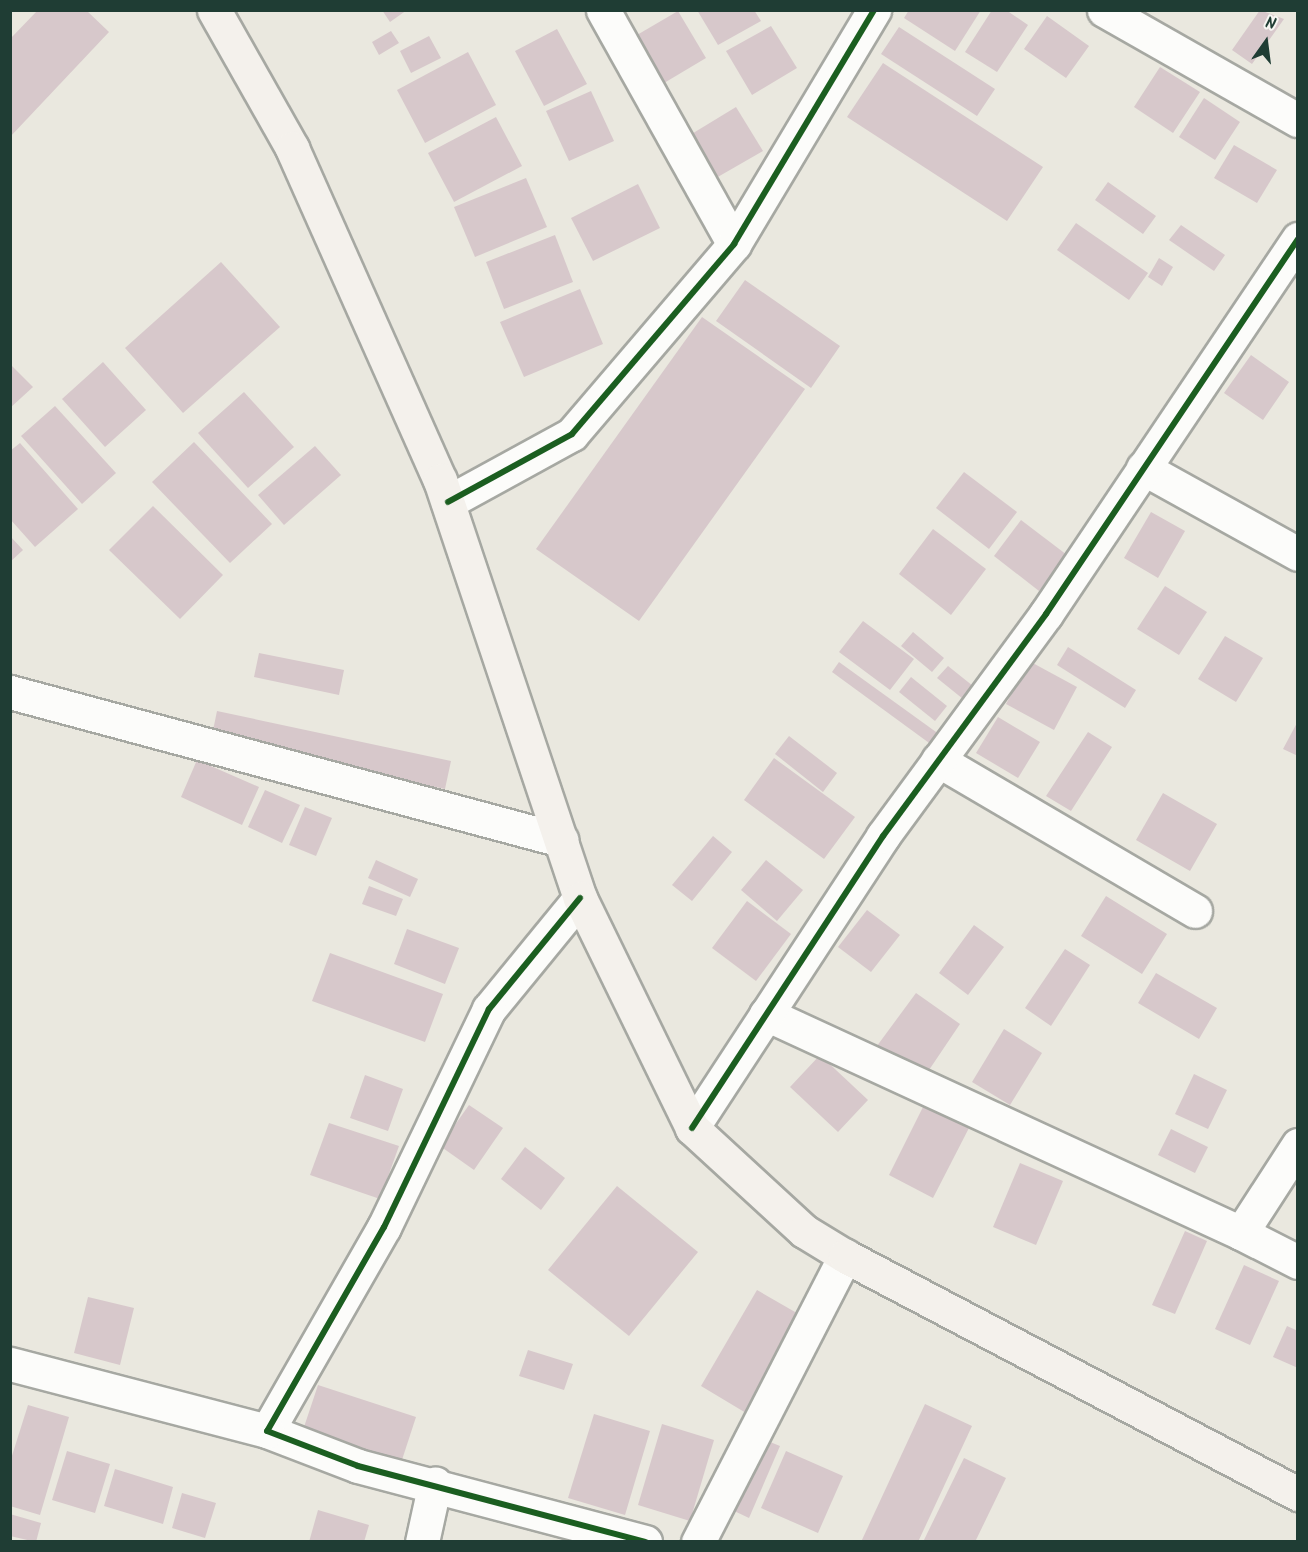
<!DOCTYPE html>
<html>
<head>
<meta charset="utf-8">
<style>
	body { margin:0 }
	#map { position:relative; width:1308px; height:1552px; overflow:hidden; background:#eae8df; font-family:Kalam,sans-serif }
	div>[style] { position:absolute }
	.building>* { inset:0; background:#d7c8cb }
	.roads { filter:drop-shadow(2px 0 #a6a8a2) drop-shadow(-2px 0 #a6a8a2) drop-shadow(0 2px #a6a8a2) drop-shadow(0 -2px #a6a8a2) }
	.street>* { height:33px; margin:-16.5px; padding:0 16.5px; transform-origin:16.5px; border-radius:16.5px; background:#fcfcfa }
	.secondary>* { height:33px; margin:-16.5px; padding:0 16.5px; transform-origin:16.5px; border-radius:16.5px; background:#f4f1ec }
	.cycleway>* { height:6px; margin:-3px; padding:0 3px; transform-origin:3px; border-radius:3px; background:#1b5e20 }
	span { translate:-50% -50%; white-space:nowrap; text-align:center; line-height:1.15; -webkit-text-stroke:6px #f6f6f2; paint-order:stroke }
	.frame { position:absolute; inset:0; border:12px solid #1f3d34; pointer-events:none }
	.north { position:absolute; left:1236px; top:12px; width:60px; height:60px; -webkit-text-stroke:4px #f6f6f2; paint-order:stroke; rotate:14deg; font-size:16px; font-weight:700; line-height:24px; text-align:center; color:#1f3d34 }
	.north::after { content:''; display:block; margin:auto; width:21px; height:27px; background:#1f3d34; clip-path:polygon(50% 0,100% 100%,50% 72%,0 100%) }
</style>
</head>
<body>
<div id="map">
	<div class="building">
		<div style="clip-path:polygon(38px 10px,86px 10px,109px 32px,10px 137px,10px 39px)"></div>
		<div style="clip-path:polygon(382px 10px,407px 10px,390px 22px)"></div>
		<div style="clip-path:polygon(697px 10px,754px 10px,761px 21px,718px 45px)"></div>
		<div style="clip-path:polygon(909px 10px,981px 10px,955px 51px,904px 18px)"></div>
		<div style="clip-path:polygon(992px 10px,1006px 10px,1028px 25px,997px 72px,965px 52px)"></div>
		<div style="clip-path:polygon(1260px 10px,1284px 19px,1252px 64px,1232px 50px)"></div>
		<div style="clip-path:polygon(678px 11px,706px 58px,654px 89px,625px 42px)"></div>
		<div style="clip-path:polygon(1047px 16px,1089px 46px,1066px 78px,1024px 49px)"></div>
		<div style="clip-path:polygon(771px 26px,797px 68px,752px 95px,726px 51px)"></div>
		<div style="clip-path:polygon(899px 27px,995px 89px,977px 116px,881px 54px)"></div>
		<div style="clip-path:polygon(557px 29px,587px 84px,544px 106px,515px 51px)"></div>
		<div style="clip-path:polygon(391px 31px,399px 43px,379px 55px,372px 42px)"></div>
		<div style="clip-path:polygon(429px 36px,441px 58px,411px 73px,400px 51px)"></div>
		<div style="clip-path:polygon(468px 52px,496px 105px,425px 143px,397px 90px)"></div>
		<div style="clip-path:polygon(883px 63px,1043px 167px,1007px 221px,847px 117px)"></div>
		<div style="clip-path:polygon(1160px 67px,1200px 92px,1173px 133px,1134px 107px)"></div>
		<div style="clip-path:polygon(591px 91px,614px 141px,569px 161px,546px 111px)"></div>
		<div style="clip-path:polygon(1204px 98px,1240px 122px,1215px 160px,1179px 137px)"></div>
		<div style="clip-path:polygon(736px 107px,763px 151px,716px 178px,690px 135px)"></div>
		<div style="clip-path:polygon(496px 117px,522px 166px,454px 202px,428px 153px)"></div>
		<div style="clip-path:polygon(1234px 145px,1277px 170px,1257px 203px,1214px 178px)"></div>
		<div style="clip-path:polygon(526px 178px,547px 227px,475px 257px,454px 207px)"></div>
		<div style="clip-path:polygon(1108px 182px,1156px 216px,1143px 234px,1095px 200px)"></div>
		<div style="clip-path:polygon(638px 184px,660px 228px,593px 261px,571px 218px)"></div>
		<div style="clip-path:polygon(1076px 223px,1148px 273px,1129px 300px,1057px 250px)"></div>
		<div style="clip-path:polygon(1181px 225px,1225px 255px,1214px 271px,1169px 240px)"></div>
		<div style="clip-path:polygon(555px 235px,573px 282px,504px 309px,486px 262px)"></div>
		<div style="clip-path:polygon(1159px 258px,1173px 267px,1162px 286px,1148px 277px)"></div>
		<div style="clip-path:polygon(221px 262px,280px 327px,183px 413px,125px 348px)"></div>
		<div style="clip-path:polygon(745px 280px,840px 346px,811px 388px,716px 321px)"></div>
		<div style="clip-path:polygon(580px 289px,603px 344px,524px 377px,500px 322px)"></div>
		<div style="clip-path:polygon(702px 317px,805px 389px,639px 621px,536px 549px)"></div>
		<div style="clip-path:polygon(1251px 355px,1289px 382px,1263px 420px,1224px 393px)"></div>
		<div style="clip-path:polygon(103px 362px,146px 410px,105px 447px,62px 399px)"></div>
		<div style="clip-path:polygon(10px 364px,33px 387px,10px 408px)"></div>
		<div style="clip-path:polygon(244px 392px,294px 447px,248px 488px,198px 433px)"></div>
		<div style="clip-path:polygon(55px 406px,116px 473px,82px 504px,21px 436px)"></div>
		<div style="clip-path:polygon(194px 442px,272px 524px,230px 563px,152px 482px)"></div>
		<div style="clip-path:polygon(20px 443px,78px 509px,35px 547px,10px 519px,10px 451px)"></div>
		<div style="clip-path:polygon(315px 446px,341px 475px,284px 525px,258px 495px)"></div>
		<div style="clip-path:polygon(964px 472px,1017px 512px,989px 549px,936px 508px)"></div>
		<div style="clip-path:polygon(153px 506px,223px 575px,180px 619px,109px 550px)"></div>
		<div style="clip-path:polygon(1151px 512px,1185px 531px,1158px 578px,1124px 558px)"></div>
		<div style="clip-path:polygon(1021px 520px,1067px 555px,1039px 591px,994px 556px)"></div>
		<div style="clip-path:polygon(933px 529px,986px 569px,951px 615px,899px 574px)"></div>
		<div style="clip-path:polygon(10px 536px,23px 550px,10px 562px)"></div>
		<div style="clip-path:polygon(1165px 586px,1207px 612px,1179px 655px,1137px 629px)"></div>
		<div style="clip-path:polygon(863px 621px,914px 659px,890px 690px,839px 652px)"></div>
		<div style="clip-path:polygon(913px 632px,944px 658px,932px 672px,901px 646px)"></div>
		<div style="clip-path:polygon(1225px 636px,1263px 658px,1236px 702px,1198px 679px)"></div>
		<div style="clip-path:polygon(1068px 647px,1136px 690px,1125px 708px,1057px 665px)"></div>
		<div style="clip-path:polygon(259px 653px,344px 670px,339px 695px,254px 677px)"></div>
		<div style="clip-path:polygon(1029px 661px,1077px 687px,1054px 730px,1006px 704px)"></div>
		<div style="clip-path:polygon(839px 662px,943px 737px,936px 748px,832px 672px)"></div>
		<div style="clip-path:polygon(948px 666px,978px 690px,968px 703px,937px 678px)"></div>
		<div style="clip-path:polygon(911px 677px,947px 706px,935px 721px,899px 692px)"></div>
		<div style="clip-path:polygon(217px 711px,451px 761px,445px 789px,211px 740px)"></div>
		<div style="clip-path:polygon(998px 717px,1040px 742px,1018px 778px,976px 753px)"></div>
		<div style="clip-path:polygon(1298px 721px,1298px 756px,1283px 749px)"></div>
		<div style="clip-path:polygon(1088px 732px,1112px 747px,1071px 811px,1046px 796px)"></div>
		<div style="clip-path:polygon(789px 736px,837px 773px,823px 792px,775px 754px)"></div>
		<div style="clip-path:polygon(774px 758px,855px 817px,824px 859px,744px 800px)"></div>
		<div style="clip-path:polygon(197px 760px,259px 787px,242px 825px,181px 797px)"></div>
		<div style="clip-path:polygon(265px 790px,300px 805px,282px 843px,248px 827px)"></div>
		<div style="clip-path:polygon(1163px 793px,1217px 824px,1190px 871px,1136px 840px)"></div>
		<div style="clip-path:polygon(305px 807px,332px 818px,316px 856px,289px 845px)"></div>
		<div style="clip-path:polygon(713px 836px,732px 852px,692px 901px,672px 885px)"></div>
		<div style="clip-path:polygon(376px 860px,418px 879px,410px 897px,368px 878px)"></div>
		<div style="clip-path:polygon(766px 860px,803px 890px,777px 921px,741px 890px)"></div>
		<div style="clip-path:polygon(369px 886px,403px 899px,396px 916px,362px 904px)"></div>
		<div style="clip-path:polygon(1106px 896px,1167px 934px,1142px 974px,1081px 936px)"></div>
		<div style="clip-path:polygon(747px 901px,791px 934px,756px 981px,712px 948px)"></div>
		<div style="clip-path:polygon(867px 910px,900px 935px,871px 972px,838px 947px)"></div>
		<div style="clip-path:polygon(974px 925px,1004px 947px,968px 995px,939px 973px)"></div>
		<div style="clip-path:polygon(407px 929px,459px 948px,445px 984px,394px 964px)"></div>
		<div style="clip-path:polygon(1065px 949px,1090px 965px,1051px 1026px,1025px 1008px)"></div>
		<div style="clip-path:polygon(330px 953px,443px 994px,425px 1042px,312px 1001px)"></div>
		<div style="clip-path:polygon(1156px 973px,1217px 1008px,1199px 1039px,1138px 1003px)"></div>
		<div style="clip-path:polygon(916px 993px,960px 1024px,927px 1073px,874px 1050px)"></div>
		<div style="clip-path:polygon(1004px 1029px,1042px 1053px,1010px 1105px,972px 1082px)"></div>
		<div style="clip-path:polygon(820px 1055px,868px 1100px,838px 1132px,790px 1087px)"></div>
		<div style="clip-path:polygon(1194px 1074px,1227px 1090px,1208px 1129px,1175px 1114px)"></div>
		<div style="clip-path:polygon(365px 1075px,403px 1089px,388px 1131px,350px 1118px)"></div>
		<div style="clip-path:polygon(925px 1103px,970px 1126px,933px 1198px,889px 1175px)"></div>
		<div style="clip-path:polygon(469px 1105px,503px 1128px,474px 1170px,440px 1146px)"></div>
		<div style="clip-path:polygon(329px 1123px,399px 1146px,380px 1199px,310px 1175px)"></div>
		<div style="clip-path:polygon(1171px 1129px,1208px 1147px,1195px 1173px,1158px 1155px)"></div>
		<div style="clip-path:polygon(525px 1147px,565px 1178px,541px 1210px,501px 1179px)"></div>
		<div style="clip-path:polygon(1020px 1163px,1063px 1181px,1036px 1245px,993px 1227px)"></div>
		<div style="clip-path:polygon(617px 1186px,698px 1252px,629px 1336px,548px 1270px)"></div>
		<div style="clip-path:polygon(1185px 1231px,1207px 1241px,1175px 1314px,1152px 1305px)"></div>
		<div style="clip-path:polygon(1244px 1265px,1279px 1281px,1250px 1345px,1215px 1329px)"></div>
		<div style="clip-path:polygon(757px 1290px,802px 1316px,746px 1413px,701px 1386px)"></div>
		<div style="clip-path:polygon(88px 1297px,134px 1308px,120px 1365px,74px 1353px)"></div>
		<div style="clip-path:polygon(1287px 1326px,1298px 1331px,1298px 1368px,1273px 1357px)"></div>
		<div style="clip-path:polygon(528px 1350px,573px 1364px,564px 1390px,519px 1376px)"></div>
		<div style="clip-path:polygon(318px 1385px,416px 1417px,400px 1466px,302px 1433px)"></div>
		<div style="clip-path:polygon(925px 1404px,972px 1426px,918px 1542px,861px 1542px)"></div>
		<div style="clip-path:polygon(28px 1405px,69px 1417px,40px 1515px,10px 1506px,10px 1462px)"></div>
		<div style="clip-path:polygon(594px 1414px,650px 1431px,625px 1515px,568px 1498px)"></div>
		<div style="clip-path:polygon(662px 1424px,714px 1440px,690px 1521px,638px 1505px)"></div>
		<div style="clip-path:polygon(760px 1438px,780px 1446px,749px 1518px,730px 1509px)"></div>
		<div style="clip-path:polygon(67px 1451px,110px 1464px,95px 1513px,52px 1500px)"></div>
		<div style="clip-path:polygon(786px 1451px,843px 1476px,818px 1533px,761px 1508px)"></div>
		<div style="clip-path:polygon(964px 1458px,1006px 1478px,975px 1542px,923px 1542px)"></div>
		<div style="clip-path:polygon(115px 1469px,173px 1487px,163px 1524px,104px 1506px)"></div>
		<div style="clip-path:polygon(182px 1493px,216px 1503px,205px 1538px,172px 1528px)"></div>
		<div style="clip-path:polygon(318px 1510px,369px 1525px,364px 1542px,309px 1542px)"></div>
		<div style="clip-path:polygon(10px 1514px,41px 1523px,36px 1542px,10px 1536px)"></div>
	</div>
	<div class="roads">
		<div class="street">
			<div style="left:603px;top:10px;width:268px;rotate:60.8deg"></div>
			<div style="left:1104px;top:10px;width:223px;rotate:29.6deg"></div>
			<div style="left:1143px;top:468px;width:177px;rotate:29deg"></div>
			<div style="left:448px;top:502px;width:141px;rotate:-28.7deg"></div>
			<div style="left:572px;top:434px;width:250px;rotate:-49.5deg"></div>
			<div style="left:734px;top:244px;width:273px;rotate:-59.1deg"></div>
			<div style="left:10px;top:692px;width:571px;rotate:15.03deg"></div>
			<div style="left:938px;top:760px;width:298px;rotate:30.4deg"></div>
			<div style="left:580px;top:898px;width:144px;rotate:129.3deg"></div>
			<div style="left:489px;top:1009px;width:242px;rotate:115.7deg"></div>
			<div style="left:384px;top:1227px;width:235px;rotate:119.8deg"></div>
			<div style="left:267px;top:1431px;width:97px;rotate:21deg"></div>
			<div style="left:358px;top:1466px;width:297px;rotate:14.8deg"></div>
			<div style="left:766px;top:1014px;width:523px;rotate:24.75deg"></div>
			<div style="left:1241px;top:1233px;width:105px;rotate:-57.1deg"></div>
			<div style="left:692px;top:1128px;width:349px;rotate:-56.8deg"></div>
			<div style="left:883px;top:836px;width:275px;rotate:-53.7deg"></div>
			<div style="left:1046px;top:614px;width:452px;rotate:-56.1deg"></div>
			<div style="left:1241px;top:1233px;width:64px;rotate:27deg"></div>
			<div style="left:10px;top:1364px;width:266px;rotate:14.6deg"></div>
			<div style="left:422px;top:1542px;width:60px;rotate:-77.6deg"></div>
			<div style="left:698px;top:1542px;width:322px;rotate:-62.8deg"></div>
		</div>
		<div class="secondary">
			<div style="left:214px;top:10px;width:159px;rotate:60.5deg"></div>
			<div style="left:292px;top:148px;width:363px;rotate:66deg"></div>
			<div style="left:440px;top:480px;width:441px;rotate:71.5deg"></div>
			<div style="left:580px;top:898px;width:256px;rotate:64deg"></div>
			<div style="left:692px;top:1128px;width:152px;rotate:42.6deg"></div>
			<div style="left:804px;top:1231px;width:48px;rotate:31.4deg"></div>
			<div style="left:845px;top:1256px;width:512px;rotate:27.72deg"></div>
		</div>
	</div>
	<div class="cycleway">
		<div style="left:448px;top:502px;width:141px;rotate:-28.7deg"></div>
		<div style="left:572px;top:434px;width:250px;rotate:-49.5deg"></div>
		<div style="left:734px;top:244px;width:273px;rotate:-59.1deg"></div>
		<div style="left:580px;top:898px;width:144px;rotate:129.3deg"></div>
		<div style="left:489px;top:1009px;width:242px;rotate:115.7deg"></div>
		<div style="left:384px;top:1227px;width:235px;rotate:119.8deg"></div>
		<div style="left:267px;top:1431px;width:97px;rotate:21deg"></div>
		<div style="left:358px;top:1466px;width:297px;rotate:14.8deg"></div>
		<div style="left:692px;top:1128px;width:349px;rotate:-56.8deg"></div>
		<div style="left:883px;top:836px;width:275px;rotate:-53.7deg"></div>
		<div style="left:1046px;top:614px;width:452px;rotate:-56.1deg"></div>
	</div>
	<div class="frame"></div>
	<div class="north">N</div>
</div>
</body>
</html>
